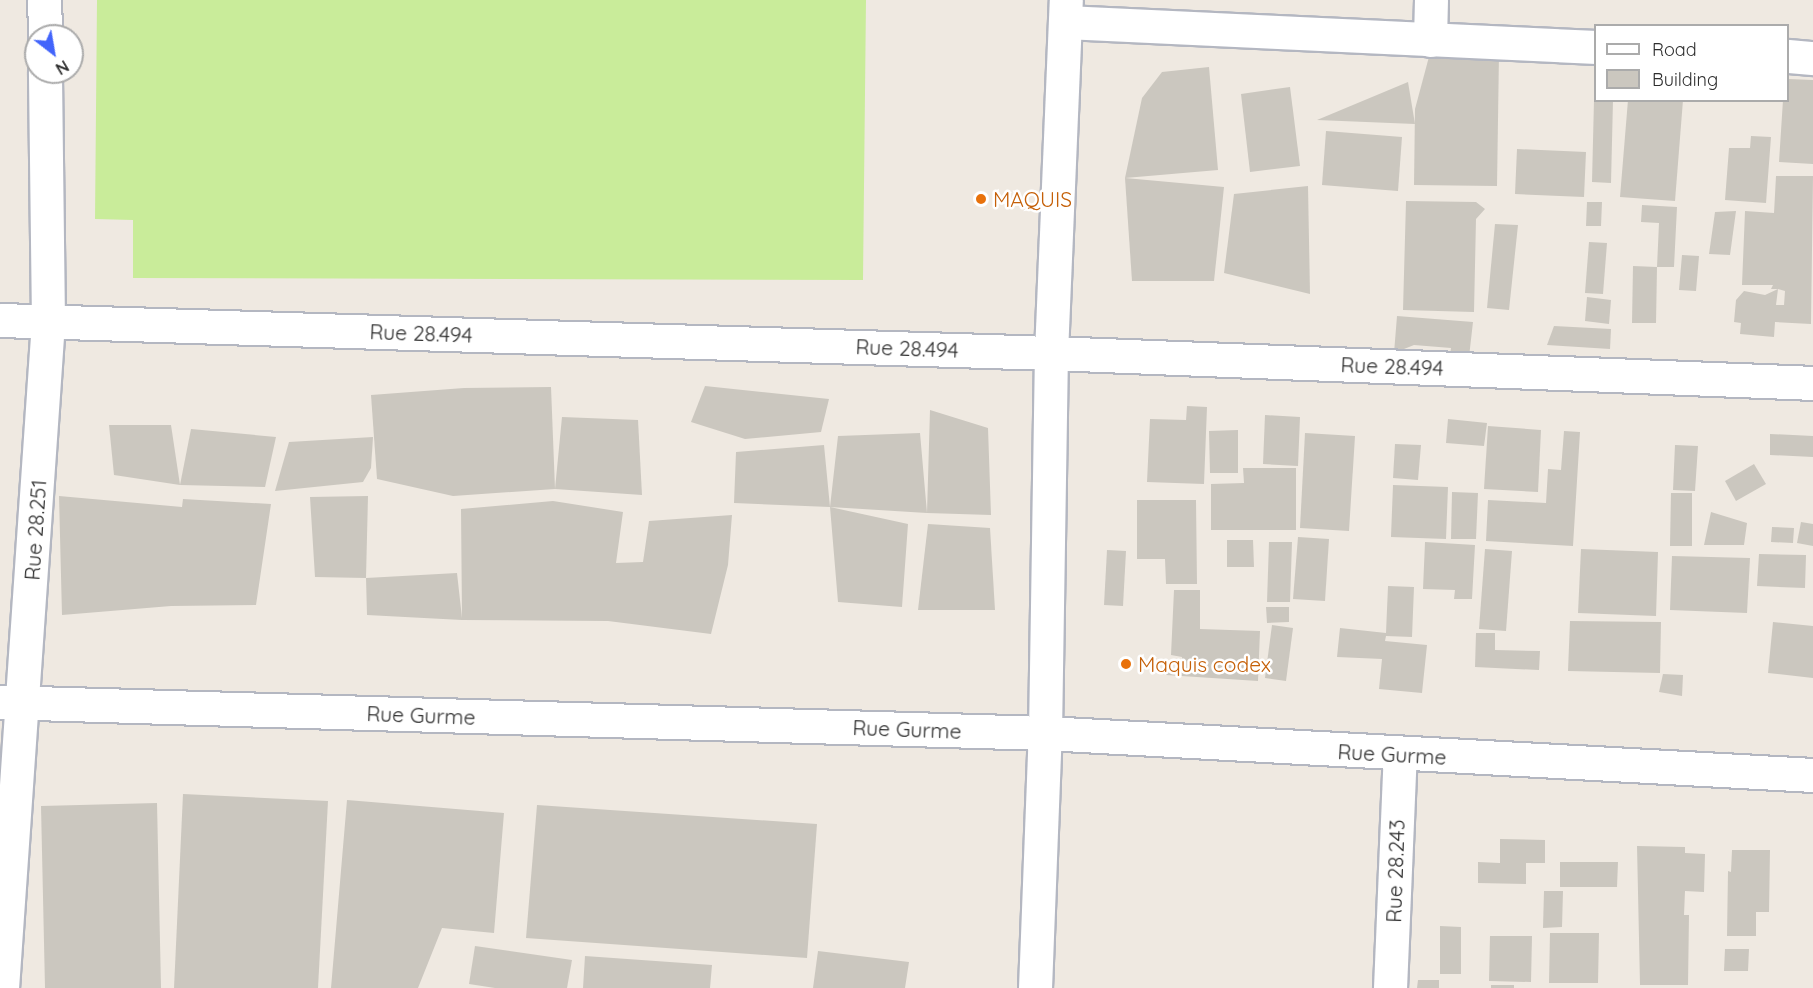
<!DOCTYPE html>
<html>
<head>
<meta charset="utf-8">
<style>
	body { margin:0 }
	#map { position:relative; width:1813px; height:988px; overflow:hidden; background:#efe9e1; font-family:Quicksand,sans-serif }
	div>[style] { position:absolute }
	.pitch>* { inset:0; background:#c9ec9a }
	.building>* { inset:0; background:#cbc7bf }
	.roads { filter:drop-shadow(2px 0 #b4b7c1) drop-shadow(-2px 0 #b4b7c1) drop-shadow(0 2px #b4b7c1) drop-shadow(0 -2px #b4b7c1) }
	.street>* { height:33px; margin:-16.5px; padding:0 16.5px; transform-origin:16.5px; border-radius:16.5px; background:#fff }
	.dots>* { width:16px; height:16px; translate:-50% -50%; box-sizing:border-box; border:3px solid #fff; border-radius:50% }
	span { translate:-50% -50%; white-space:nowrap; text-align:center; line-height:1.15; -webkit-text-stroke:5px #fff; paint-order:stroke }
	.food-label { font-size:21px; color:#c56008 }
	.left { translate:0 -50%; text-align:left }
	.street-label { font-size:21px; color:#2e2e2e }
	.legend { position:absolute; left:1594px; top:24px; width:195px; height:78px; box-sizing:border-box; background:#fff; border:2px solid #ababab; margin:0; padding:8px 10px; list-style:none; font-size:18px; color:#2e2e2e }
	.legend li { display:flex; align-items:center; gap:12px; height:30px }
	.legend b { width:30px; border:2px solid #ababab }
	.north { position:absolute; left:24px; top:24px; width:60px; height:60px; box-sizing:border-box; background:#fff; border:2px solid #ababab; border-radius:50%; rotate:149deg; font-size:16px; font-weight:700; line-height:24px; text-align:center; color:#2e2e2e }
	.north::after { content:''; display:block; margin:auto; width:21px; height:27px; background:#4264fb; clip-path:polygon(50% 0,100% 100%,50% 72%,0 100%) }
</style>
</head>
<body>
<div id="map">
	<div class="pitch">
		<div style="clip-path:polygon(97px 0,866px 0,863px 280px,133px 278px,133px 220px,95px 219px)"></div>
	</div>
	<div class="building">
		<div style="clip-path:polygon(1430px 53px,1499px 53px,1497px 186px,1414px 185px,1415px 109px)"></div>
		<div style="clip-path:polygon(1209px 67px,1218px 170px,1125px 178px,1142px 98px,1162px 72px)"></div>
		<div style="clip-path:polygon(1788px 79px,1813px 80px,1813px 164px,1779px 162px,1783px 100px,1788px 100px)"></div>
		<div style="clip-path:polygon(1408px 82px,1415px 124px,1317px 120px)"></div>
		<div style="clip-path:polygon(1290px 87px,1300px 166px,1250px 172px,1241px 94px)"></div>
		<div style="clip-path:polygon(1594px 100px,1613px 100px,1611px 183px,1592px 182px)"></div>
		<div style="clip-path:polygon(1628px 100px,1683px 100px,1675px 201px,1620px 197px)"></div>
		<div style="clip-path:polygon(1326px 131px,1402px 137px,1398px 191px,1322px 185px)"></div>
		<div style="clip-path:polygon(1751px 136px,1771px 137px,1766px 203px,1725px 200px,1729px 148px,1750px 148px)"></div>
		<div style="clip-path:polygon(1517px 149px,1586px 152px,1584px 197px,1515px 194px)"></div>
		<div style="clip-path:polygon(1776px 176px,1813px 176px,1811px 324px,1775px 322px,1774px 337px,1740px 334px,1741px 323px,1734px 322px,1736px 300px,1744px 291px,1765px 295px,1778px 289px,1776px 305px,1784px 305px,1785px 291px,1778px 289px,1771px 289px,1773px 285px,1742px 285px,1745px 211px,1774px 213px)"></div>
		<div style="clip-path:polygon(1125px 178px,1224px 187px,1214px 281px,1132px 281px)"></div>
		<div style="clip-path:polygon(1308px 186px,1310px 294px,1224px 273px,1234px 194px)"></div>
		<div style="clip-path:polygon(1406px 201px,1476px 202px,1485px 209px,1476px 219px,1474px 312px,1403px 310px)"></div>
		<div style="clip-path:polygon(1587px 202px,1602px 202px,1601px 226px,1586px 226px)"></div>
		<div style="clip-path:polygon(1642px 205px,1677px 207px,1674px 267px,1657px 267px,1659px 223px,1641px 222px)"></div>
		<div style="clip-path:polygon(1736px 211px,1730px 255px,1709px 254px,1715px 212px)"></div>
		<div style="clip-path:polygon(1495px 224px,1518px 225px,1509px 310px,1487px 308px)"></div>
		<div style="clip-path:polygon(1589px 242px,1607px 243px,1603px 294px,1585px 293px)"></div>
		<div style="clip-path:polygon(1682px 255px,1699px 256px,1696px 291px,1679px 290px)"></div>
		<div style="clip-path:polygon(1633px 266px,1657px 267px,1656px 323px,1632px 323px)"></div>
		<div style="clip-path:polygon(1587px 297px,1611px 300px,1609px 324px,1585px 321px)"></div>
		<div style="clip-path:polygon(1397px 316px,1473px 322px,1469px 357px,1450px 355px,1451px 348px,1414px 345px,1394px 353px)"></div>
		<div style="clip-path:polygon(1554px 326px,1611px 329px,1610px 349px,1547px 345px)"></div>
		<div style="clip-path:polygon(705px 386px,829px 399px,821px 432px,745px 439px,691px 422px)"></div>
		<div style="clip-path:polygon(551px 387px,555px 489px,453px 496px,377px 479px,371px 395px,464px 388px)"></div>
		<div style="clip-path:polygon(1187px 406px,1207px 407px,1204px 484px,1147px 482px,1150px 419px,1186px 420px)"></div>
		<div style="clip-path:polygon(930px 410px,988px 428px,991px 515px,927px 513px,830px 507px,908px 524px,902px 607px,838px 602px,830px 507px,734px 503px,736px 452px,824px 445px,830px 507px,838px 436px,920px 433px,927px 513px)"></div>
		<div style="clip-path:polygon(1265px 415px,1300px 417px,1298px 466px,1263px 464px)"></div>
		<div style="clip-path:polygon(562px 417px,638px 420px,642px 495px,555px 489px)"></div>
		<div style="clip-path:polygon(1448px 419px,1487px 423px,1484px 446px,1446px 443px)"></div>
		<div style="clip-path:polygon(109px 425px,171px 425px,180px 485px,114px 475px)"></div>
		<div style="clip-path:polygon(1488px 426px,1541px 430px,1538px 492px,1484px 489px)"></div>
		<div style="clip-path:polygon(191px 429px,276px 437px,265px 487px,180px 485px)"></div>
		<div style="clip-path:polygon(1238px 430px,1238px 473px,1210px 473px,1209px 431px)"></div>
		<div style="clip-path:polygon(1564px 431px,1580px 432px,1573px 546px,1486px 541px,1488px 500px,1546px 503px,1548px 469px,1561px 470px)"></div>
		<div style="clip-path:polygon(1305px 433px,1355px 436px,1349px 531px,1300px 528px)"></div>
		<div style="clip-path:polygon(1770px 434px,1813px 436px,1813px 457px,1770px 455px)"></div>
		<div style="clip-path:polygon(373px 437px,371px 468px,363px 482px,275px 491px,289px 442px)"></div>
		<div style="clip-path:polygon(1395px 444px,1421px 445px,1418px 480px,1393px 478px)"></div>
		<div style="clip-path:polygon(1675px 445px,1698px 446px,1695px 491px,1673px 490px)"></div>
		<div style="clip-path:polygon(1754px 464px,1766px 484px,1736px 501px,1725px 481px)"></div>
		<div style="clip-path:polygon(1243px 468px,1296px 468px,1296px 530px,1211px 530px,1211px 484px,1244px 483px)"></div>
		<div style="clip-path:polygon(1393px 485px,1448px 487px,1446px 539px,1391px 537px)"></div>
		<div style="clip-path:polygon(1452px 492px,1478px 493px,1476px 539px,1451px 539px)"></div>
		<div style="clip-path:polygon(1671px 493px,1692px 493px,1692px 546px,1670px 546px)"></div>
		<div style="clip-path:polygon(59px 496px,182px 507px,183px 499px,271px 504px,256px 605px,171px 606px,62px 615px)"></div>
		<div style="clip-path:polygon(368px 496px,366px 578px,315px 577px,310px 497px)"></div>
		<div style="clip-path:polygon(1137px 500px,1196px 500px,1197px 584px,1166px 584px,1165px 559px,1137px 559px)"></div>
		<div style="clip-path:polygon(553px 501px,623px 512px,616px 563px,643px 562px,649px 521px,732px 515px,728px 565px,711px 634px,608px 621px,462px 620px,367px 615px,366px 578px,457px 573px,462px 618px,461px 509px)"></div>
		<div style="clip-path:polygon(1711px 512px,1747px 523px,1744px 545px,1704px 545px)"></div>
		<div style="clip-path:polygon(1801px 522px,1813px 524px,1813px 546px,1797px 543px)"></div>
		<div style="clip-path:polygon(928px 524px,990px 528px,995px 610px,918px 610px)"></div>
		<div style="clip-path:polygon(1772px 527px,1794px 528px,1793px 543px,1771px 542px)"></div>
		<div style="clip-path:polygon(1298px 537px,1329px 539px,1325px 601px,1293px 599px)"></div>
		<div style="clip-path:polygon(1227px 540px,1253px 540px,1254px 567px,1227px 567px)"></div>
		<div style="clip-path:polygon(1269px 542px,1292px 542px,1290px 602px,1267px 602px)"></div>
		<div style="clip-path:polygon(1425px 542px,1475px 545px,1472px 599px,1454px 599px,1455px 590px,1423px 589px)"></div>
		<div style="clip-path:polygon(1485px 549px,1512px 551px,1506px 631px,1479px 629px)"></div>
		<div style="clip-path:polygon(1581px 549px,1658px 552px,1656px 616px,1578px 613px)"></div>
		<div style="clip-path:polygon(1107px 550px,1126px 551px,1123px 606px,1104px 605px)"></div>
		<div style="clip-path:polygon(1759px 554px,1806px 555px,1805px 588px,1757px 586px)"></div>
		<div style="clip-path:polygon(1672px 556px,1750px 558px,1747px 613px,1670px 610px)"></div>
		<div style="clip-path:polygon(1388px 586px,1414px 587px,1412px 637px,1386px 636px,1385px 641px,1427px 645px,1422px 693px,1379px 689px,1382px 659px,1337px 657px,1340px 628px,1386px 633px)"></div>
		<div style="clip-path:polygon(1174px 590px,1200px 590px,1200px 629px,1260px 631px,1258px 681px,1166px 675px,1167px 669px,1182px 670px,1182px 657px,1171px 655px)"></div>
		<div style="clip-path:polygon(1266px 607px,1289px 607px,1289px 622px,1267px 623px)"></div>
		<div style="clip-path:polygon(1570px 621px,1661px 622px,1660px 673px,1568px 671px)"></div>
		<div style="clip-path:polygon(1773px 622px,1813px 626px,1813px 678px,1768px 673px)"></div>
		<div style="clip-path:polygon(1272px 625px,1293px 628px,1286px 681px,1265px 678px)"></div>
		<div style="clip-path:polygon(1476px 633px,1495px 633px,1495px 650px,1540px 651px,1539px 670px,1475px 667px)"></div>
		<div style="clip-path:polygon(1663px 674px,1683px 675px,1682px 696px,1659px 692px)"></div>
		<div style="clip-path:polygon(183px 794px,328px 801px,318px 988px,174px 988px)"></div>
		<div style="clip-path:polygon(347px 800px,504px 813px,494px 933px,442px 928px,418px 988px,331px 988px)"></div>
		<div style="clip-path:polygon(157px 803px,161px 988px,45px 988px,41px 806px)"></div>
		<div style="clip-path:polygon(537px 805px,817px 824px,807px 958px,526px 938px)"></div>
		<div style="clip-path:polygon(1500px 839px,1545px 840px,1545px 863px,1526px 863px,1526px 884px,1478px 883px,1478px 862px,1500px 863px)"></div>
		<div style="clip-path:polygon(1637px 846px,1685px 847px,1685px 853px,1705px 854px,1704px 892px,1685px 891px,1684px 915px,1689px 915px,1688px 985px,1640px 985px)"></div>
		<div style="clip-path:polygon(1732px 850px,1770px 850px,1769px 912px,1756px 912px,1756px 936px,1727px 936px,1728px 871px,1731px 872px)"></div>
		<div style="clip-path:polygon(1560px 862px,1618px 862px,1617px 887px,1560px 887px)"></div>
		<div style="clip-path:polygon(1544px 891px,1563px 891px,1562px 927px,1543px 928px)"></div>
		<div style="clip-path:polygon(1440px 926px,1461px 927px,1461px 974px,1440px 974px)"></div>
		<div style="clip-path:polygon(1550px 933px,1599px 933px,1598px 983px,1549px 983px)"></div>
		<div style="clip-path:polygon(1490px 936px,1532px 936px,1531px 982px,1489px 981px)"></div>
		<div style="clip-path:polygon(475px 946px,572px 960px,567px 988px,495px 988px,469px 984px)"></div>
		<div style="clip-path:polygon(1725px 949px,1749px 949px,1748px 971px,1724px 971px)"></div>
		<div style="clip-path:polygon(818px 951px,909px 962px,905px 988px,813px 988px)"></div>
		<div style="clip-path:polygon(585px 956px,712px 965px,710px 988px,583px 988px)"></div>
		<div style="clip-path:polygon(1418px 980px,1439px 980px,1439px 988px,1417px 988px)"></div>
		<div style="clip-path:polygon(1491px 985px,1514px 985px,1514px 988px,1491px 988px)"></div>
	</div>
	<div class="roads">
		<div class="street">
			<div style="left:44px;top:0;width:36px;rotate:88deg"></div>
			<div style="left:1065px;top:22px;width:532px;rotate:2.7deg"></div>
			<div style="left:1430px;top:40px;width:40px;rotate:-88.6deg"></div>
			<div style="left:1788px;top:56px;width:25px;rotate:5deg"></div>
			<div style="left:0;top:320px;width:1052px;rotate:1.8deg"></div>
			<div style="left:1051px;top:353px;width:763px;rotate:2.25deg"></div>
			<div style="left:0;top:702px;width:1045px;rotate:1.7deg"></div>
			<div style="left:1045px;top:733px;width:769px;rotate:3.13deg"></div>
			<div style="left:2px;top:988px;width:668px;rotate:-86.05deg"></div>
			<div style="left:48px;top:322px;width:250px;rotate:-90.7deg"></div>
			<div style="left:1035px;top:988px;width:255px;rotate:-87.8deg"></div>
			<div style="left:1045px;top:733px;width:380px;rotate:-89.1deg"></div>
			<div style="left:1051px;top:353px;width:353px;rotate:-87.6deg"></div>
			<div style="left:1390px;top:988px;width:234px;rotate:-87.6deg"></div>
		</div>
	</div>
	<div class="dots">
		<div style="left:981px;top:199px;background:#e8710a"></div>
		<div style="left:1126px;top:664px;background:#e8710a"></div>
	</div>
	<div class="food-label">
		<span class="left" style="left:993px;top:199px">MAQUIS</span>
		<span class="left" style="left:1138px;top:664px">Maquis codex</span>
	</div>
	<div class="street-label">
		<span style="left:421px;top:333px;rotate:2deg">Rue 28.494</span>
		<span style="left:907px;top:348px;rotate:2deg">Rue 28.494</span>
		<span style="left:1392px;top:366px;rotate:2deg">Rue 28.494</span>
		<span style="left:35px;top:530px;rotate:-86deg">Rue 28.251</span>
		<span style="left:421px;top:715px;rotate:2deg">Rue Gurme</span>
		<span style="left:907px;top:729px;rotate:2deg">Rue Gurme</span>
		<span style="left:1392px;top:754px;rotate:3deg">Rue Gurme</span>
		<span style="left:1395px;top:871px;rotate:-88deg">Rue 28.243</span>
	</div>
	<ul class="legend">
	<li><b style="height:8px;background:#fff"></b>Road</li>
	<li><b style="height:16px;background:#cbc7bf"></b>Building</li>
	</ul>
	<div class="north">N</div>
</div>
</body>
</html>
